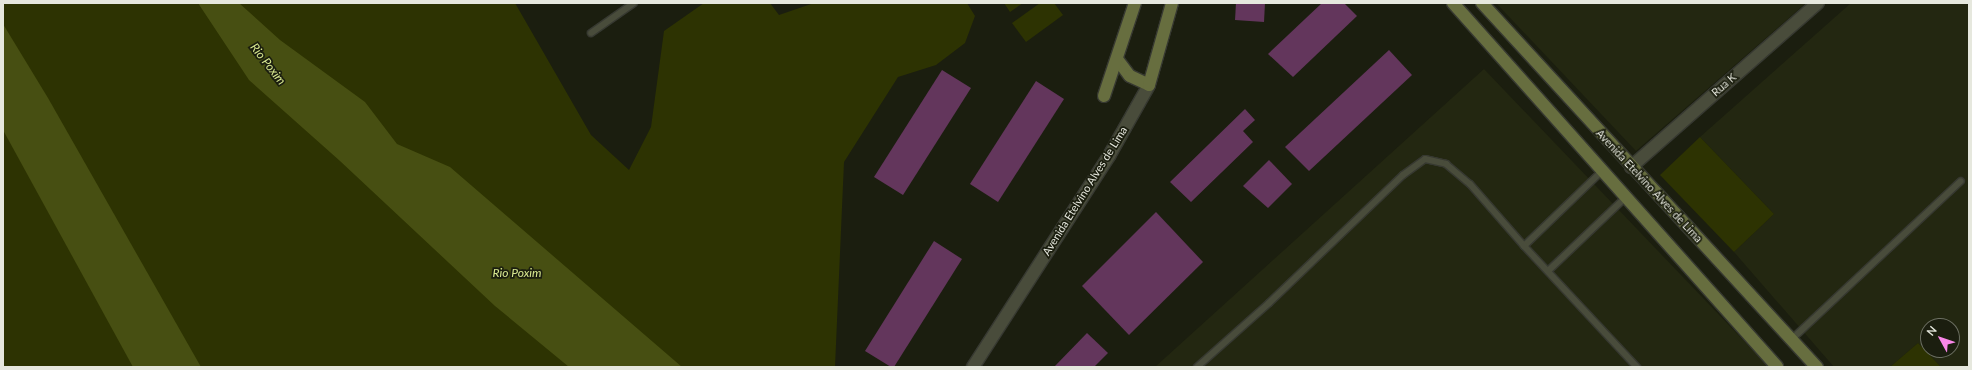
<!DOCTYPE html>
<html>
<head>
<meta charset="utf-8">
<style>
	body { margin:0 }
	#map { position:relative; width:1972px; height:370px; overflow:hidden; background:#1b1e0f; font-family:Lato,sans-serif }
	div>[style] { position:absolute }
	.built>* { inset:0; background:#232711 }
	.green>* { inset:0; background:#2d3302 }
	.water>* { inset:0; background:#474f12 }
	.building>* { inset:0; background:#63365c }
	.roads { filter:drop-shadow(1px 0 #373931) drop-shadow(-1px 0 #373931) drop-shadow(0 1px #373931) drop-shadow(0 -1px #373931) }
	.lane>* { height:6px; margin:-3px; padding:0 3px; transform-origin:3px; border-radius:3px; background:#494c3b }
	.street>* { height:12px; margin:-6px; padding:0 6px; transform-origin:6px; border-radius:6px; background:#494c3b }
	.secondary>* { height:12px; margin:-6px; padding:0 6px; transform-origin:6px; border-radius:6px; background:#676e3f }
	span { translate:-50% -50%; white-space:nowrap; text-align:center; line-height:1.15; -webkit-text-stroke:3.5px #1b1e0f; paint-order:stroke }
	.street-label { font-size:11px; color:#e6e8de }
	.water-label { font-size:12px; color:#d8e890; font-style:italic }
	.frame { position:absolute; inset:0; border:4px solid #e6e8de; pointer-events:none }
	.north { position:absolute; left:1920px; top:318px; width:40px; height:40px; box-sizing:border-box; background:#1b1e0f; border:1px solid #6c6f62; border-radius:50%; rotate:310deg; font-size:11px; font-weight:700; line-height:16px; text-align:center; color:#e6e8de }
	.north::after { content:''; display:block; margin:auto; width:14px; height:18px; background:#f987e8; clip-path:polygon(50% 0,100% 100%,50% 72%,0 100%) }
</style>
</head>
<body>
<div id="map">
	<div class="built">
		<div style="clip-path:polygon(1496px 3px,1806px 3px,1636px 151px)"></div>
		<div style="clip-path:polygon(evenodd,1851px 3px,1966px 3px,1969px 6px,1969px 367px,1941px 367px,1918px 343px,1890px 367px,1834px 367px,1734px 252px,1774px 214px,1700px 137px,1851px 3px,1928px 326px,1952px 326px,1952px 350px,1928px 350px,1928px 326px)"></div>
		<div style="clip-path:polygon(1484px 69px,1769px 367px,1155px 367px)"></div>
	</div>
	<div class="green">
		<div style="clip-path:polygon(3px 3px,515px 3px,591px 135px,629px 170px,651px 127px,664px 31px,704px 3px,770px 3px,779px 15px,814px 3px,967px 3px,975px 16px,965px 43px,936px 65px,898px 77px,844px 162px,835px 367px,3px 367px)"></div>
		<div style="clip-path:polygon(1004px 3px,1023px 3px,1010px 12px)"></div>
		<div style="clip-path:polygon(1040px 3px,1054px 3px,1063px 15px,1026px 42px,1012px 23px)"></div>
		<div style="clip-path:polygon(1700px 137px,1774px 214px,1734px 252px,1660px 175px)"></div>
		<div style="clip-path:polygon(1918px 343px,1941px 367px,1890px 367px)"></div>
	</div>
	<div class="water">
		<div style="clip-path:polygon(198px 3px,239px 3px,280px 40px,365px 102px,397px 144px,450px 167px,682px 367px,569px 367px,495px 306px,340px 161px,249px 80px)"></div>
		<div style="clip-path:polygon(3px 24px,48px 98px,201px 367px,133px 367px,3px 130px)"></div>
	</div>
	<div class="building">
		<div style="clip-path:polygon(1236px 3px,1265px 3px,1264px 22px,1235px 20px)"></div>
		<div style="clip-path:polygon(1322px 3px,1344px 3px,1357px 16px,1293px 77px,1268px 54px)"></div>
		<div style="clip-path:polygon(1389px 50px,1412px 75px,1309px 171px,1285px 147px)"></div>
		<div style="clip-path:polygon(942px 70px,971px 88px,903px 195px,874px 177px)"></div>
		<div style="clip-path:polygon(1036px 81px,1064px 99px,998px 202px,970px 184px)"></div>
		<div style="clip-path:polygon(1245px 109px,1255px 120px,1243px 131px,1253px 142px,1191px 202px,1170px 182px)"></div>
		<div style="clip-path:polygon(1269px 160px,1292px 184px,1268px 208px,1243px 186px)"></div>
		<div style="clip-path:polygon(1156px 212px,1203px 262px,1129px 335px,1082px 286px)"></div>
		<div style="clip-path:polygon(934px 241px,962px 259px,894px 367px,891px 367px,865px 351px)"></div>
		<div style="clip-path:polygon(1087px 333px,1108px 353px,1094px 367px,1054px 367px)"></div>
	</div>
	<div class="roads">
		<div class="lane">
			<div style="left:591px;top:33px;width:52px;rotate:-34.9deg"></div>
			<div style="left:1524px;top:246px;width:107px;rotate:-43.9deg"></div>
			<div style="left:1548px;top:271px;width:106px;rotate:-43.5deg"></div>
			<div style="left:1792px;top:339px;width:231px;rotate:-43.1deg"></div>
			<div style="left:1197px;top:367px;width:96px;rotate:-41.6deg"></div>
			<div style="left:1269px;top:303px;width:185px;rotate:-43.7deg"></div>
			<div style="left:1403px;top:175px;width:27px;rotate:-36deg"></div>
			<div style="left:1425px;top:159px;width:22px;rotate:13deg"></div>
			<div style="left:1446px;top:164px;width:31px;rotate:40deg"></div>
			<div style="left:1470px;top:184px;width:82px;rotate:48.9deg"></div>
			<div style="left:1524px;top:246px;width:166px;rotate:47deg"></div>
		</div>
		<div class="street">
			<div style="left:1631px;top:167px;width:249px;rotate:-41.3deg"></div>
			<div style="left:973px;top:367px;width:251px;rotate:-57.2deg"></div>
			<div style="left:1109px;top:156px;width:81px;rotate:-60.6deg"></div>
		</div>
		<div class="secondary">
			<div style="left:1453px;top:3px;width:487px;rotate:48.3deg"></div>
			<div style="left:1482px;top:3px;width:495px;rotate:47.4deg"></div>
			<div style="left:1117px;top:59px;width:21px;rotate:53deg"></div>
			<div style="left:1130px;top:76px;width:21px;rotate:25deg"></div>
			<div style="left:1149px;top:85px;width:85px;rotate:-74.3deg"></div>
			<div style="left:1104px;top:96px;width:98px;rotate:-71.6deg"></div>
		</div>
	</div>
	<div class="street-label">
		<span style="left:1724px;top:85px;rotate:-41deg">Rua K</span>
		<span style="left:1649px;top:186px;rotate:47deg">Avenida Etelvino Alves de Lima</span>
		<span style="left:1085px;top:191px;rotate:-58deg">Avenida Etelvino Alves de Lima</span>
	</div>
	<div class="water-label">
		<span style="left:268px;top:64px;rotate:52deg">Rio Poxim</span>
		<span style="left:517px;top:273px">Rio Poxim</span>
	</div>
	<div class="frame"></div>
	<div class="north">N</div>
</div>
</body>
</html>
